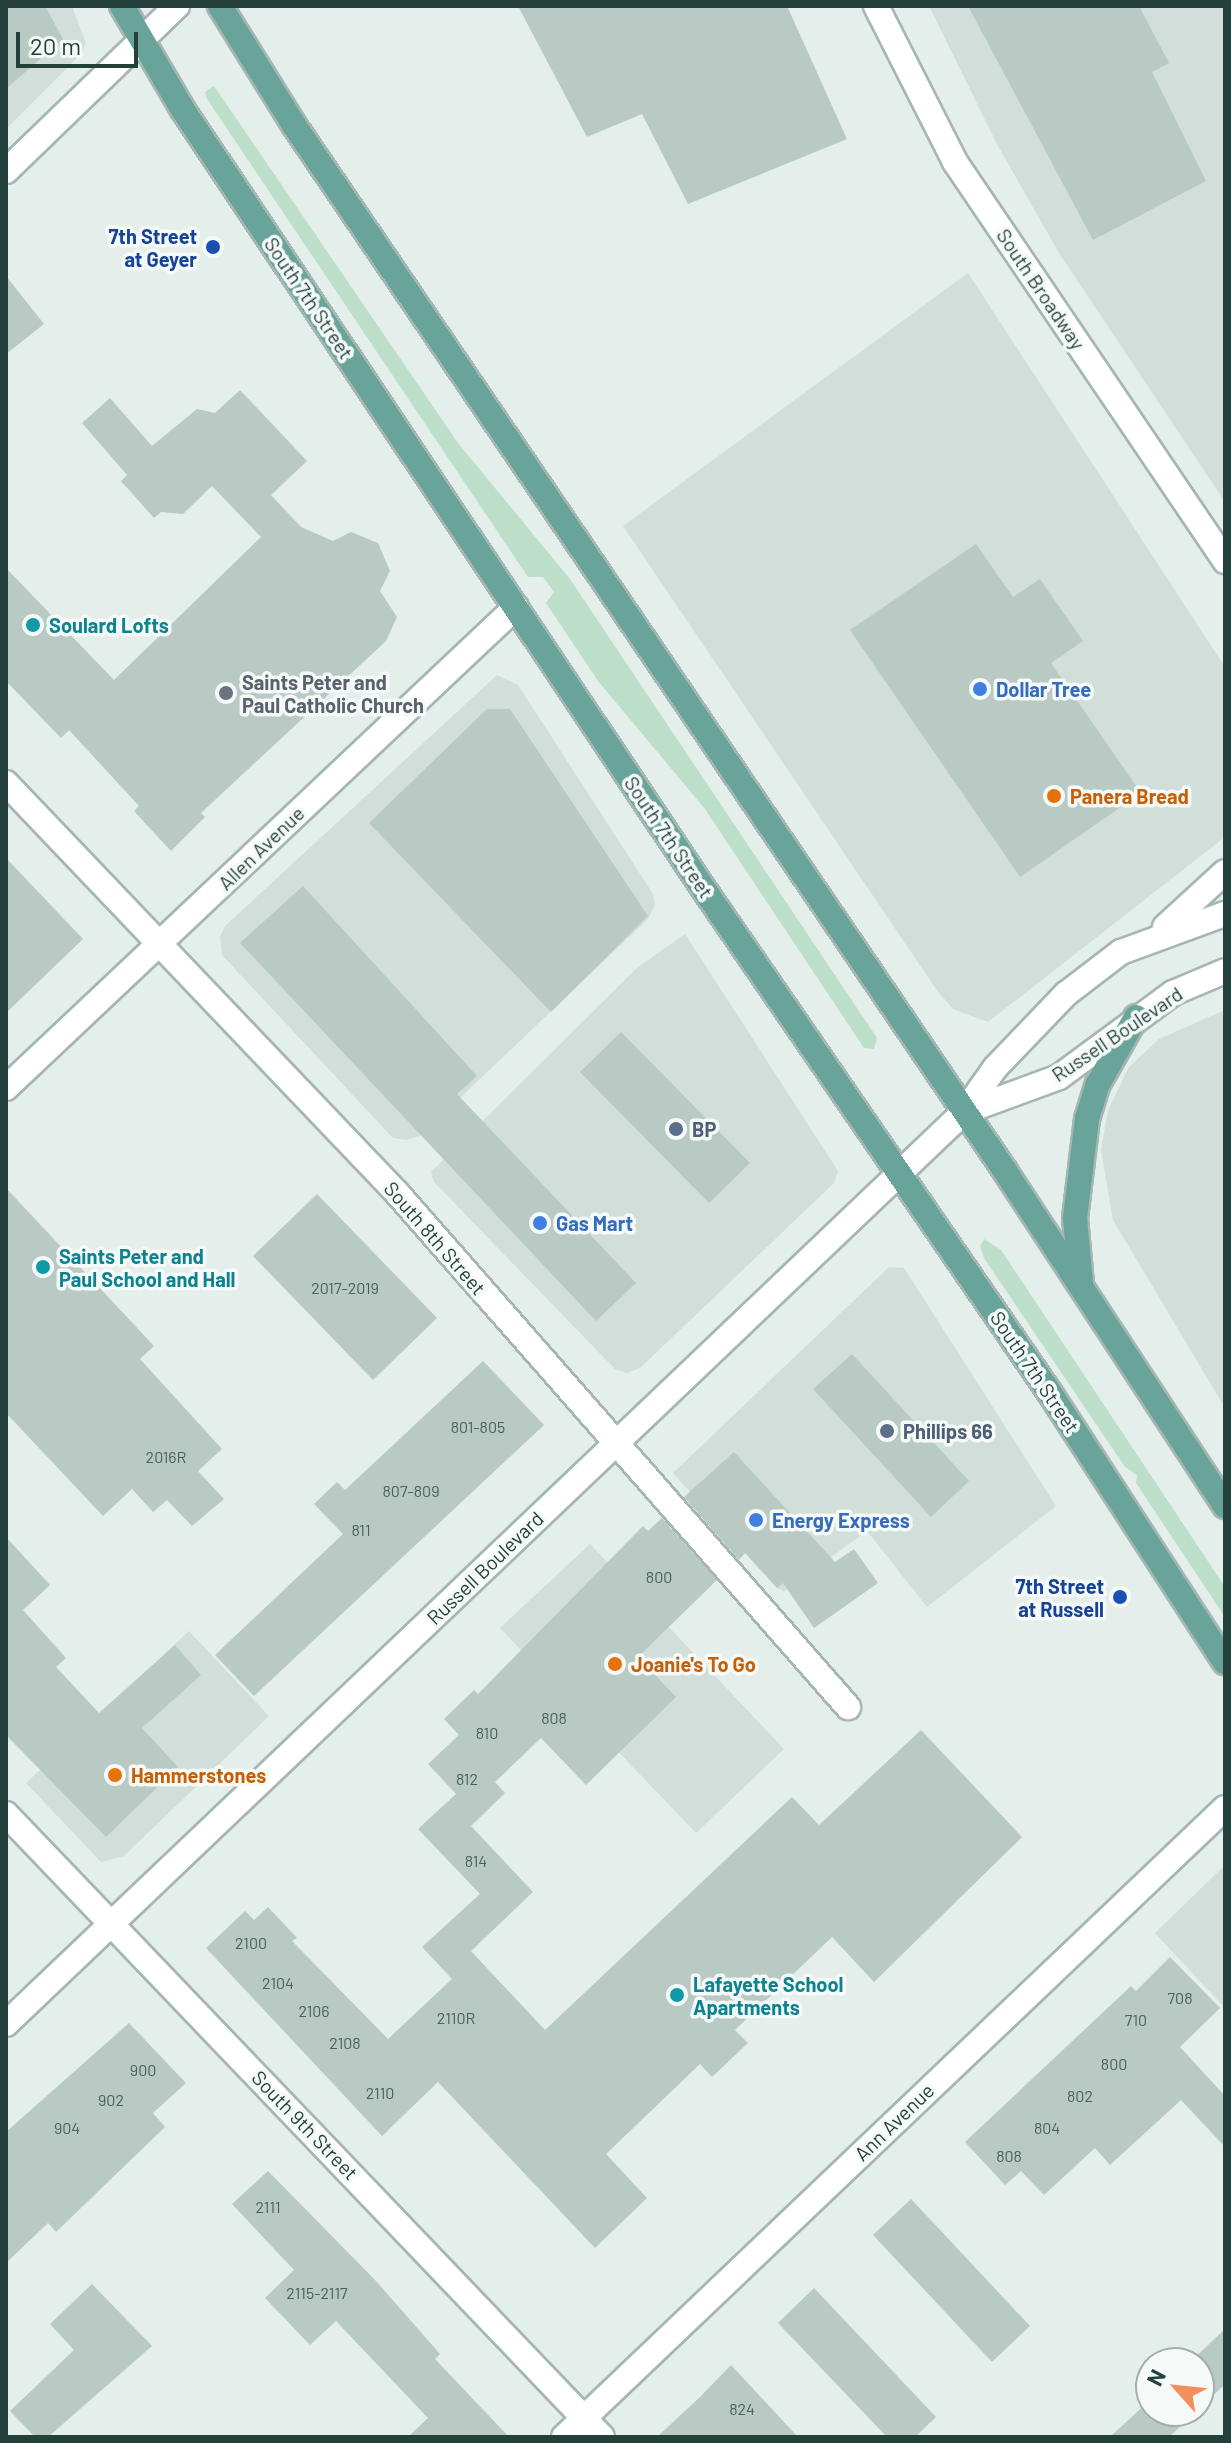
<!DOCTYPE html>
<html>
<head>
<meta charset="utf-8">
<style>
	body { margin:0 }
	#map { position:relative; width:1231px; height:2443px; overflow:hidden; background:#e4eeea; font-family:Barlow,sans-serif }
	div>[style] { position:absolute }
	.built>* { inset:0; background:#d2ded9 }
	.green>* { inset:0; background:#bddfc9 }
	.building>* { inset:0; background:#b9c9c4 }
	.roads { filter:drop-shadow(2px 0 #a6b6b2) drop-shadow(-2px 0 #a6b6b2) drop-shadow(0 2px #a6b6b2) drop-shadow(0 -2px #a6b6b2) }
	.minor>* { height:24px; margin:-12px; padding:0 12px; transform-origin:12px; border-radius:12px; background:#fff }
	.secondary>* { height:24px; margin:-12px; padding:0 12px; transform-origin:12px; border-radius:12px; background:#fff }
	.primary>* { height:24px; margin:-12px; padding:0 12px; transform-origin:12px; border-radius:12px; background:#68a499 }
	.dots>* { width:22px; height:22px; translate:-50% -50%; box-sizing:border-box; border:4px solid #f5faf8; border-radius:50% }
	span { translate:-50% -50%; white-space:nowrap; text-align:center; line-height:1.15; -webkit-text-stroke:7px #f5faf8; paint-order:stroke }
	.number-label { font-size:16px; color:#48625d }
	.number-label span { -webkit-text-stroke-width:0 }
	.transit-label { font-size:20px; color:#164399; font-weight:700 }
	.right { translate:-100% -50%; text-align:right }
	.street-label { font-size:20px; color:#23403b }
	.culture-label { font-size:20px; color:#0d838f; font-weight:700 }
	.left { translate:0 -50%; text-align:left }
	.worship-label { font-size:20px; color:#5b616d; font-weight:700 }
	.shop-label { font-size:20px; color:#366cbe; font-weight:700 }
	.food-label { font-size:20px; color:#c56008; font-weight:700 }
	.service-label { font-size:20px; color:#4e5e75; font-weight:700 }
	.frame { position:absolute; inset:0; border:8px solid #23403b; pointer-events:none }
	.north { position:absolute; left:1135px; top:2347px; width:80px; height:80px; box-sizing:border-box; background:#f5faf8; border:2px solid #a1b0ac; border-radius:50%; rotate:297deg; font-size:22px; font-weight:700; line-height:32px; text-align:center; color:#23403b }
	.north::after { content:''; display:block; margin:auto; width:28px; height:36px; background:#f48e5d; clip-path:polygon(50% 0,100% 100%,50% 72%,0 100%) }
	.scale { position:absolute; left:16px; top:32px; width:122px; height:36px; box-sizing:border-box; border:4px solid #23403b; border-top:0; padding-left:10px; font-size:24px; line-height:28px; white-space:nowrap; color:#23403b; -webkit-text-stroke:6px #f5faf8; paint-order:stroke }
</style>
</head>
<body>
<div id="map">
	<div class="built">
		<div style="clip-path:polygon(6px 6px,72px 6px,86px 43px,81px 54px,6px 129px)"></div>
		<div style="clip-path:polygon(929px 6px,1225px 6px,1225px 502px,1059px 253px,998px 146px)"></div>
		<div style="clip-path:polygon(968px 273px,1225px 667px,1225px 837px,988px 1022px,953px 1009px,936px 989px,623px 526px)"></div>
		<div style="clip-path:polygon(497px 675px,518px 685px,653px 894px,655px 905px,648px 919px,420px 1136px,406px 1140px,393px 1138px,222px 955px,220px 937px,225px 926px)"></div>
		<div style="clip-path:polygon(685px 934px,838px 1171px,834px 1183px,640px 1368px,627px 1373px,615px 1369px,434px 1182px,431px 1172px,637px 968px)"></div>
		<div style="clip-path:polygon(1225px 1010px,1225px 1408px,1113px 1220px,1101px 1150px,1108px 1110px,1129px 1067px,1159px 1039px)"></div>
		<div style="clip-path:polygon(889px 1267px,904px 1268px,1056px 1506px,927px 1607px,867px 1531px,784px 1591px,777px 1588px,673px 1473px)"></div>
		<div style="clip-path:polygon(590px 1544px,784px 1749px,696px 1833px,500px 1628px)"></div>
		<div style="clip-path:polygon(189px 1631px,269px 1716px,124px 1856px,101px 1862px,26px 1783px)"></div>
		<div style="clip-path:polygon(1225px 1865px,1225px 2008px,1155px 1933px)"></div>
	</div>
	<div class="green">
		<div style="clip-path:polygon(214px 86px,458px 443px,570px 579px,877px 1038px,874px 1049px,864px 1048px,705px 809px,598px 681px,546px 603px,554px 592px,543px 577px,528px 577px,207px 99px,205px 92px)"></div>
		<div style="clip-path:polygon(984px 1239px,1001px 1250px,1225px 1587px,1225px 1617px,1136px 1483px,1137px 1475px,1125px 1467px,984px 1258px,980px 1246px)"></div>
	</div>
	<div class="building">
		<div style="clip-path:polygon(6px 6px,45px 6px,63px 39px,6px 89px)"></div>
		<div style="clip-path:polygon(518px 6px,787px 6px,847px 139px,688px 204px,642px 114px,587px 137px)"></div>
		<div style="clip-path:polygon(968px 6px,1139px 6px,1169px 63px,1152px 72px,1206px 181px,1093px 240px)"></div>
		<div style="clip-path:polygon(6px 276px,44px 324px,6px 354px)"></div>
		<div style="clip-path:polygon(240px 390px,307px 461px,271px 495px,301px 527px,333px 541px,351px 532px,378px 543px,390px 571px,380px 591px,397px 617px,386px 641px,201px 813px,205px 817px,171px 851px,134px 811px,139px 806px,69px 730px,61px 738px,6px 681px,6px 568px,114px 680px,261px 537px,212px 486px,183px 514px,161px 512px,154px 518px,121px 481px,127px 475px,82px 423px,110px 398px,152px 446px,197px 409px,215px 413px)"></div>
		<div style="clip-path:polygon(976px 544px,1013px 597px,1040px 579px,1083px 641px,1051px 663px,1141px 793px,1020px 877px,850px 630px)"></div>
		<div style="clip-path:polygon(487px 709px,510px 709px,648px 916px,551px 1012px,369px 823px)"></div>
		<div style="clip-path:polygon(6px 858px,83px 939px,6px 1013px)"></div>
		<div style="clip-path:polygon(303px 886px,477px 1076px,457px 1094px,636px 1283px,596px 1321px,240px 943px)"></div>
		<div style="clip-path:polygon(621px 1032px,750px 1163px,709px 1203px,580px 1072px)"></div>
		<div style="clip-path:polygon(6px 1188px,154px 1346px,140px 1359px,222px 1449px,198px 1471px,224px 1499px,192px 1526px,167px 1500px,153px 1512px,132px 1489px,103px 1516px,6px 1413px)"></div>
		<div style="clip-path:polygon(317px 1194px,437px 1318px,373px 1380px,253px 1256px)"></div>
		<div style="clip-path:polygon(852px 1354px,969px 1481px,931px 1517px,813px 1389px)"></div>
		<div style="clip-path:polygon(483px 1361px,544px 1425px,254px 1696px,215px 1655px,343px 1534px,314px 1504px,337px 1482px,345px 1490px)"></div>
		<div style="clip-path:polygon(734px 1452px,835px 1562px,854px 1549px,878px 1583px,814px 1628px,783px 1583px,777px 1588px,745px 1553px,739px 1560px,684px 1497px)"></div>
		<div style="clip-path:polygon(662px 1518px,717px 1580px,638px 1657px,676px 1697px,586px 1785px,541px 1738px,495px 1782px,505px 1793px,471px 1826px,533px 1892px,471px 1951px,545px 2030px,792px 1797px,819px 1825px,921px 1730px,1022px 1837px,874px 1982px,832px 1937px,735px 2030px,748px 2043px,712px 2077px,700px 2064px,606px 2154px,647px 2198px,595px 2248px,438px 2082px,382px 2136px,206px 1948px,245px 1911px,254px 1920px,268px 1907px,297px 1938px,292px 1941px,388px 2039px,452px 1979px,422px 1947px,480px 1894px,418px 1829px,456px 1794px,428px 1764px,459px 1735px,444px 1719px,474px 1690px,478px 1694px,643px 1526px,648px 1531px)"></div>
		<div style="clip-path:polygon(6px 1537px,50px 1585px,23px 1610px,66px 1658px,56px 1667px,99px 1713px,175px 1645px,201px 1675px,142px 1728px,178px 1767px,106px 1837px,6px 1735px)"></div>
		<div style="clip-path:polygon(1170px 1957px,1220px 2008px,1180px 2047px,1225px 2096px,1225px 2147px,1181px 2100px,1110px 2165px,1095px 2148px,1044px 2195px,1021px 2171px,1005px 2185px,965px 2142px,1131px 1986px,1136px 1991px)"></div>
		<div style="clip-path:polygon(129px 2023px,186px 2083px,153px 2113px,165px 2127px,56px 2232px,48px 2223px,6px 2263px,6px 2132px)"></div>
		<div style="clip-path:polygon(268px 2171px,376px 2281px,440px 2354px,435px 2359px,509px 2437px,408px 2437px,428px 2418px,336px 2321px,310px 2345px,265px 2298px,294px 2270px,232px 2204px)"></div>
		<div style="clip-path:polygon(911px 2199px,1030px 2326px,992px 2362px,873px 2235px)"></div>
		<div style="clip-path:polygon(92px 2284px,152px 2346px,48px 2437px,35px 2437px,10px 2411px,74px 2350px,50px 2324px)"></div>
		<div style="clip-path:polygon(814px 2288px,936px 2417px,915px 2437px,887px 2437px,778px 2323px)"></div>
		<div style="clip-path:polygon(1225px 2329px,1225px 2384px,1199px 2409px,1199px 2363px,1189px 2363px)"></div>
		<div style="clip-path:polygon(731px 2365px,798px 2437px,657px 2437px,700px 2397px)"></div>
		<div style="clip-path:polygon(1151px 2399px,1151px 2411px,1197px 2411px,1169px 2437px,1110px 2437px)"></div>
	</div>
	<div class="roads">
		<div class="minor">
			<div style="left:876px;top:6px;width:175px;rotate:63.1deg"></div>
			<div style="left:955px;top:162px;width:482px;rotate:55.9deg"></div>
			<div style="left:6px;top:171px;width:238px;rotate:-44deg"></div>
			<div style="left:6px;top:783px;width:567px;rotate:46.36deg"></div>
			<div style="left:397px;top:1193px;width:684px;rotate:48.74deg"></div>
			<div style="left:1165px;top:927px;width:81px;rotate:-42.5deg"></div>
			<div style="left:6px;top:1088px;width:701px;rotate:-43.32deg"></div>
			<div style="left:964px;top:1112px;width:54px;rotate:-54.8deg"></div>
			<div style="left:995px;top:1068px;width:103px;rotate:-46.2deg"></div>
			<div style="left:1066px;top:994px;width:69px;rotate:-37.4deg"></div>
			<div style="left:1121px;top:952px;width:111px;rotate:-20.1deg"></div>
			<div style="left:964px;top:1112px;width:101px;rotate:-20.2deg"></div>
			<div style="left:1059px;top:1077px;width:142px;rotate:-36.4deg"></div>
			<div style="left:1173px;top:993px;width:56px;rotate:-22.9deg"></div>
			<div style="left:6px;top:1814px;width:862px;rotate:46.27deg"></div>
			<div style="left:564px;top:2437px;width:912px;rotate:-43.58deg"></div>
		</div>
		<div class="secondary">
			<div style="left:6px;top:2024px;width:1323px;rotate:-43.59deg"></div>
		</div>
		<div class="primary">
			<div style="left:122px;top:6px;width:121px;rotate:59.6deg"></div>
			<div style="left:183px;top:110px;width:936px;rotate:56.24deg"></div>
			<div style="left:703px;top:888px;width:613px;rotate:55.51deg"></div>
			<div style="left:1050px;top:1393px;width:321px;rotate:57deg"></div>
			<div style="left:220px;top:6px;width:140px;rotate:58.1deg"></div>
			<div style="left:294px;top:125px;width:1265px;rotate:55.79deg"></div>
			<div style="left:1005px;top:1171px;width:401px;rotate:56.7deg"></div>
			<div style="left:1081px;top:1284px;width:66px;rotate:-95.2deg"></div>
			<div style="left:1075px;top:1218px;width:100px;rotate:-83.1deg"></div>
			<div style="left:1087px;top:1119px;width:37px;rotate:-73deg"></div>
			<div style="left:1098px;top:1084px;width:77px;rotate:-60.4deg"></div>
		</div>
	</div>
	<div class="dots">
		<div style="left:213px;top:247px;background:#1a4fb4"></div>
		<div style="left:33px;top:625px;background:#0f9aa8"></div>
		<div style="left:980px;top:689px;background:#3f7fe0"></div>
		<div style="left:226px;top:693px;background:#6b7280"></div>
		<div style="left:1054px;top:796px;background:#e8710a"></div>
		<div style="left:676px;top:1129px;background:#5c6f8a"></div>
		<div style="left:540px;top:1223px;background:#3f7fe0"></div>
		<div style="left:43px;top:1267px;background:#0f9aa8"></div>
		<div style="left:887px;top:1431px;background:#5c6f8a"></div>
		<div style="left:756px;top:1520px;background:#3f7fe0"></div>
		<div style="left:1120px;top:1597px;background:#1a4fb4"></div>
		<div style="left:615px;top:1664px;background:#e8710a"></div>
		<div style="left:115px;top:1775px;background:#e8710a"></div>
		<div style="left:677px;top:1995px;background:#0f9aa8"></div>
	</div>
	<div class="number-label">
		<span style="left:345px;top:1288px">2017-2019</span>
		<span style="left:478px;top:1427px">801-805</span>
		<span style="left:166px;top:1457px">2016R</span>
		<span style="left:411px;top:1491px">807-809</span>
		<span style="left:361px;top:1530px">811</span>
		<span style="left:659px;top:1577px">800</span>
		<span style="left:554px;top:1718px">808</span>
		<span style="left:487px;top:1733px">810</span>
		<span style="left:467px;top:1779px">812</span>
		<span style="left:476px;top:1861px">814</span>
		<span style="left:251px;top:1943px">2100</span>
		<span style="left:278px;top:1983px">2104</span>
		<span style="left:1180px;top:1998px">708</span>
		<span style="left:314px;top:2011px">2106</span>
		<span style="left:456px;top:2018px">2110R</span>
		<span style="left:1136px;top:2020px">710</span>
		<span style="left:345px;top:2043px">2108</span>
		<span style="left:1114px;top:2064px">800</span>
		<span style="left:143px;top:2070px">900</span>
		<span style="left:380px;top:2093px">2110</span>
		<span style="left:1080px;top:2096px">802</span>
		<span style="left:111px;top:2100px">902</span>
		<span style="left:67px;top:2128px">904</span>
		<span style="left:1047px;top:2128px">804</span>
		<span style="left:1009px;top:2156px">808</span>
		<span style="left:268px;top:2207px">2111</span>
		<span style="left:317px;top:2293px">2115-2117</span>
		<span style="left:742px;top:2409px">824</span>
	</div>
	<div class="transit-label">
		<span class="right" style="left:197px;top:248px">7th Street<br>at Geyer</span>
		<span class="right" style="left:1104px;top:1598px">7th Street<br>at Russell</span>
	</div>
	<div class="street-label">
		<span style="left:1041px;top:289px;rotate:56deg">South Broadway</span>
		<span style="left:309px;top:298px;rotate:56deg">South 7th Street</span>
		<span style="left:669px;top:837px;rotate:56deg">South 7th Street</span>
		<span style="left:261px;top:848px;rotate:-44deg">Allen Avenue</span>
		<span style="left:1117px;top:1034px;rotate:-34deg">Russell Boulevard</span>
		<span style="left:435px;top:1238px;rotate:49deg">South 8th Street</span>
		<span style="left:1035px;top:1372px;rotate:56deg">South 7th Street</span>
		<span style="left:485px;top:1568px;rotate:-44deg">Russell Boulevard</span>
		<span style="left:894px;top:2122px;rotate:-44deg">Ann Avenue</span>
		<span style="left:305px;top:2125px;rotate:46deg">South 9th Street</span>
	</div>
	<div class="culture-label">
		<span class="left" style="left:49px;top:625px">Soulard Lofts</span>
		<span class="left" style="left:59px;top:1268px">Saints Peter and<br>Paul School and Hall</span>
		<span class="left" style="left:693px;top:1996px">Lafayette School<br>Apartments</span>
	</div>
	<div class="worship-label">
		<span class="left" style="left:242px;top:694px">Saints Peter and<br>Paul Catholic Church</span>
	</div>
	<div class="shop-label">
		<span class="left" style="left:996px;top:689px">Dollar Tree</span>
		<span class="left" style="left:556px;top:1223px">Gas Mart</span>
		<span class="left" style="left:772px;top:1520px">Energy Express</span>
	</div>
	<div class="food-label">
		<span class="left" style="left:1070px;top:796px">Panera Bread</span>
		<span class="left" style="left:631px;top:1664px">Joanie's To Go</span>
		<span class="left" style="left:131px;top:1775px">Hammerstones</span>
	</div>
	<div class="service-label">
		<span class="left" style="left:692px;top:1129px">BP</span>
		<span class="left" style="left:903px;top:1431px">Phillips 66</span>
	</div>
	<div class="frame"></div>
	<div class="north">N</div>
	<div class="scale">20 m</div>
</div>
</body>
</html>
